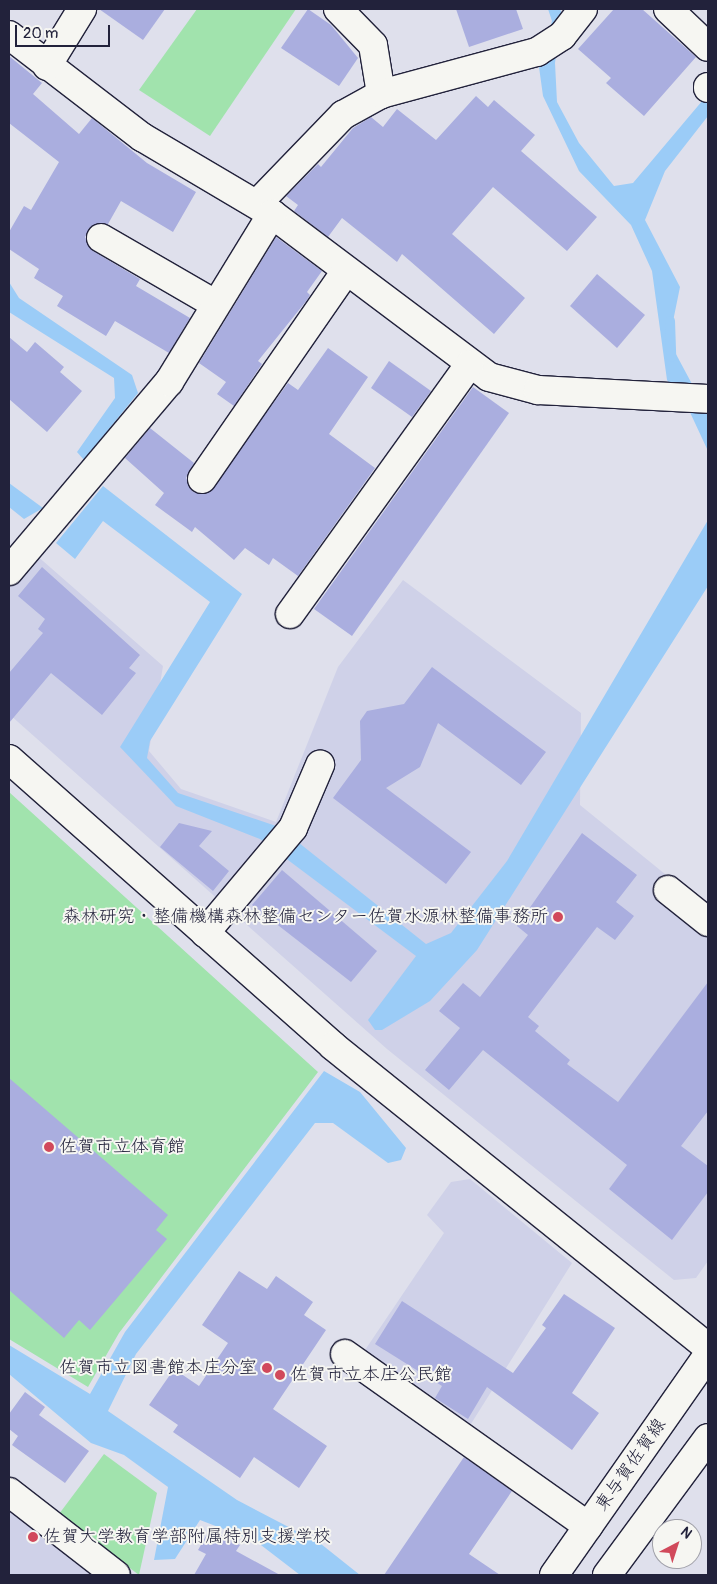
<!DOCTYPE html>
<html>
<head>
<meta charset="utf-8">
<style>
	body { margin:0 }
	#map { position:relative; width:717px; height:1584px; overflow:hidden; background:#dfe0ec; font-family:Pangolin,"Klee One",sans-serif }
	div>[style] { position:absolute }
	.built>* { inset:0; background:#cfd1e8 }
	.green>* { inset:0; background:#a1e3ad }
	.water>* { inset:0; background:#9bccf7 }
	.stream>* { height:10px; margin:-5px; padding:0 5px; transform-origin:5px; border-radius:5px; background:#9bccf7 }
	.building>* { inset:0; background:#aaaedf }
	.roads { filter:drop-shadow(1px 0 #22223b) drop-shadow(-1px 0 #22223b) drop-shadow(0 1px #22223b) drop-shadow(0 -1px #22223b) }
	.minor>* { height:28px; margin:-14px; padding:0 14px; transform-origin:14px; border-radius:14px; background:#f6f6f2 }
	.tertiary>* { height:28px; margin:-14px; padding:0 14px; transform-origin:14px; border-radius:14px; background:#f6f6f2 }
	.secondary>* { height:28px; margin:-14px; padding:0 14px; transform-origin:14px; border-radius:14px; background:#f6f6f2 }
	.dots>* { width:14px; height:14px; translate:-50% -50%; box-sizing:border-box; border:2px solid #f6f6f2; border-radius:50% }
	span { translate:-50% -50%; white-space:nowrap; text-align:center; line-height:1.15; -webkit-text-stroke:4px #f6f6f2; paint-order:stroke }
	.poi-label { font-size:18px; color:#22223b }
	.right { translate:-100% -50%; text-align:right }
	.left { translate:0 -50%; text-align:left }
	.street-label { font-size:18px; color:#22223b }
	.frame { position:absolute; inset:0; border:10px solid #22223b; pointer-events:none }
	.north { position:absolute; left:652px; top:1519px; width:50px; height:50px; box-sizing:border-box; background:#f6f6f2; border:1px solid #a1a1a9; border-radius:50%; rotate:40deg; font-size:14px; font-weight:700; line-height:20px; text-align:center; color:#22223b }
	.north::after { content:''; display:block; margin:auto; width:18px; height:22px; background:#d1495b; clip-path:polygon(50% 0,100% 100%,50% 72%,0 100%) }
	.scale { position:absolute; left:15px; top:25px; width:95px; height:22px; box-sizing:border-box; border:2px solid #22223b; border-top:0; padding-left:6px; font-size:15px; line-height:18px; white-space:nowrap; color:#22223b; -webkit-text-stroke:4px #f6f6f2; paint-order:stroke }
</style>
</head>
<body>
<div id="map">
	<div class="built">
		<div style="clip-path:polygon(35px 554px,163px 666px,149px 751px,181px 789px,276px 822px,338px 667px,403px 580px,581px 713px,580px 805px,708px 909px,708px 1261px,696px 1278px,674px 1280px,387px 1049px,9px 714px,9px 586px)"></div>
		<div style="clip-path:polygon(470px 1179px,572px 1263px,469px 1427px,363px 1353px,444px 1233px,427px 1215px,451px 1182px)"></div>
		<div style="clip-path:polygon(9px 1500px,107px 1575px,9px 1575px)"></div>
	</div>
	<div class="green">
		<div style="clip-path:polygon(197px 9px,296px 9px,210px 136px,139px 90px)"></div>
		<div style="clip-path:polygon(9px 792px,318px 1072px,119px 1333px,88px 1387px,9px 1339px)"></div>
		<div style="clip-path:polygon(104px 1454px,157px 1493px,139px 1575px,59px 1514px)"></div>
	</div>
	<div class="water">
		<div style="clip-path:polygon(548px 9px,560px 9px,562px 14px,555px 63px,557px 102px,579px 143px,614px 186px,633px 183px,708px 94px,708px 116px,665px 171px,645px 220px,680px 287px,669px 341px,708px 414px,708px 451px,688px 408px,667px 380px,652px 271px,631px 225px,579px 171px,543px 96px,539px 67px,552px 21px)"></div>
		<div style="clip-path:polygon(9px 282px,19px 298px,132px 375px,138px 393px,84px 460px,77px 452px,115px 398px,114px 378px,9px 312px)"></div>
		<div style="clip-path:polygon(9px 483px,43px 508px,24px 519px,9px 507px)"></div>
		<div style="clip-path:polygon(103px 486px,242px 594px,150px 741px,147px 758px,178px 793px,279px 827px,426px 944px,451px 933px,507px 861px,708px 520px,708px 586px,477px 950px,430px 1001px,382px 1030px,375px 1030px,368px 1020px,416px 956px,260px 839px,176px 806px,120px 747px,210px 602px,103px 521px,75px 559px,56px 543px)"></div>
		<div style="clip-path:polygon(324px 1071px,360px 1092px,406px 1148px,401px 1160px,388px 1163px,333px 1123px,315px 1123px,136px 1354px,108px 1411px,237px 1500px,321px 1544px,360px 1575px,300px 1575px,257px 1542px,200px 1520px,175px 1559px,154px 1560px,168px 1487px,124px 1455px,91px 1443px,9px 1374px,9px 1345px,90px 1394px,125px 1332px)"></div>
	</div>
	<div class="stream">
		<div style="left:670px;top:321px;width:36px;rotate:88deg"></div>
	</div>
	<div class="building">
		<div style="clip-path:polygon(99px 9px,165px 9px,143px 40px)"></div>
		<div style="clip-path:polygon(308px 9px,331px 25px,358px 58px,339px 86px,281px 48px)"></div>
		<div style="clip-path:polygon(456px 9px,516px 9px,523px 29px,469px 47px)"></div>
		<div style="clip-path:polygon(614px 9px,642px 9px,696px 57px,644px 116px,606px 83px,611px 78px,578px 49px)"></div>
		<div style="clip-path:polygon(9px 56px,42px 83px,33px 94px,79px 134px,92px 118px,147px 163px,196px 192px,173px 232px,121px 201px,108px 224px,93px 225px,85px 237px,93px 251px,140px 279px,136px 286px,190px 318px,169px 353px,115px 321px,106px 336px,57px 306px,63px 296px,34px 278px,39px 269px,9px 249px,9px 232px,24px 206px,31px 210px,59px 162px,9px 123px)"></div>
		<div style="clip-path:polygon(476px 96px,488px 107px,494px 100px,535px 135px,521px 151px,597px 217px,567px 251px,493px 187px,452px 234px,525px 298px,494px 334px,402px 254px,397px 262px,342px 218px,328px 237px,294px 211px,298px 205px,286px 196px,318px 164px,321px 167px,353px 128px,371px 117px,383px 127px,397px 109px,436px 140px)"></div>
		<div style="clip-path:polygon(276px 237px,322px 271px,307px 292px,310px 295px,307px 300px,258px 361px,262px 364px,234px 406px,217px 394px,226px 382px,199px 363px)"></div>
		<div style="clip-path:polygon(597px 274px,645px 315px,617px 348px,570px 306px)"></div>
		<div style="clip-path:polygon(9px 337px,27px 352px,35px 342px,64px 367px,60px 372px,82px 391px,47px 432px,9px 399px)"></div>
		<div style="clip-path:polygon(328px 348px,368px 377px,329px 434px,375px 468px,298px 576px,273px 558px,269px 565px,245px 548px,234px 560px,195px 527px,192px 532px,155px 505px,164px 493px,125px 458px,150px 428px,194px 463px,186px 478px,193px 492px,208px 493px,288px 383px,298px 390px)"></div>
		<div style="clip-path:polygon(389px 361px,431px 391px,412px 417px,371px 388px)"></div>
		<div style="clip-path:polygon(473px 387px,509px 413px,352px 636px,314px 609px)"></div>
		<div style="clip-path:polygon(42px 567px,140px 655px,129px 668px,136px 673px,102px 715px,51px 673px,9px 723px,9px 673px,43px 633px,38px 629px,45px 619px,18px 596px)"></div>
		<div style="clip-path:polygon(432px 667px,546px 752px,521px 785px,438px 723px,420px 767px,386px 788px,471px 852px,446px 884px,333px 798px,361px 760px,360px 721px,367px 711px,404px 704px)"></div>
		<div style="clip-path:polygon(179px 823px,212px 831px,199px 846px,229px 871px,213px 891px,160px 847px)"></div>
		<div style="clip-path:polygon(582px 833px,637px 875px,616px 902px,634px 916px,615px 940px,597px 927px,528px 1017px,539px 1026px,535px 1031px,570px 1060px,567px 1064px,618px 1102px,708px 982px,708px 1111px,681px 1146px,708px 1166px,708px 1192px,672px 1240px,609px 1189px,627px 1165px,483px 1050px,449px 1090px,425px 1070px,460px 1028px,439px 1011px,463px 983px,480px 997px,528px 935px,517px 926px)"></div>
		<div style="clip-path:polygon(282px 870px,377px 951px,351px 982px,252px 905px)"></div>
		<div style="clip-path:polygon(9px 1078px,168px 1215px,156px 1230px,167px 1239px,90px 1330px,79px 1320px,64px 1338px,9px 1290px)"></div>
		<div style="clip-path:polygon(239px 1271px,267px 1289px,276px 1276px,313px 1302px,304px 1315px,326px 1330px,273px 1409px,327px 1446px,299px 1488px,254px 1457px,240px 1478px,173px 1432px,178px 1425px,149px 1405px,174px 1369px,199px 1386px,228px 1343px,202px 1325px)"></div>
		<div style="clip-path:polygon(564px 1294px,615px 1328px,572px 1393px,599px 1413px,572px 1450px,487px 1387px,468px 1419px,435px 1398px,442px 1386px,375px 1344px,402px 1301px,513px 1373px,546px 1328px,542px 1325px)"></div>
		<div style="clip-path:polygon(25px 1392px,45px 1407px,39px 1415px,89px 1451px,65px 1483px,12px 1445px,18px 1436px,9px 1429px,9px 1414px)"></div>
		<div style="clip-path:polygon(464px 1457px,512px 1491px,469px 1554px,500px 1575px,384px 1575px)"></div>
		<div style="clip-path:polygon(210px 1529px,240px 1545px,236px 1551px,280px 1575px,194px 1575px,206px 1554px,198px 1550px)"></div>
	</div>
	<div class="roads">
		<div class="minor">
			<div style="left:338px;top:9px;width:50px;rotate:45.8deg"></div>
			<div style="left:373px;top:45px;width:50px;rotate:80.7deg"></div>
			<div style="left:668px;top:9px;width:55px;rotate:43.5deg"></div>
			<div style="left:9px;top:35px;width:168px;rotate:37.5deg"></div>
			<div style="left:142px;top:137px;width:151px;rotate:30.6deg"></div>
			<div style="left:272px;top:214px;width:271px;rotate:36.9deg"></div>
			<div style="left:489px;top:377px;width:51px;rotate:14.9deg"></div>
			<div style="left:538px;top:390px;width:170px;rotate:3deg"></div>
			<div style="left:47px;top:66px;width:67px;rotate:-58.4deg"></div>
			<div style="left:708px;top:87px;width:1px;rotate:90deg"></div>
			<div style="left:257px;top:204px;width:124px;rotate:-46deg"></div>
			<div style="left:343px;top:115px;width:43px;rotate:-28.9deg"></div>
			<div style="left:381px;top:94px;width:162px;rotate:-15.1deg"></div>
			<div style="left:537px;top:52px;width:30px;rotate:-33deg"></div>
			<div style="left:562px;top:36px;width:34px;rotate:-52deg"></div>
			<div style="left:101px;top:238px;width:129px;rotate:30.1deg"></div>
			<div style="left:202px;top:479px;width:253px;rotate:-55.3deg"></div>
			<div style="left:9px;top:571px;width:248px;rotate:-49.8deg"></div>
			<div style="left:169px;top:382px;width:197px;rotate:-58.5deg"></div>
			<div style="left:290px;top:614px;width:307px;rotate:-54.3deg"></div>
			<div style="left:668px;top:890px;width:51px;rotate:38.7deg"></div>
			<div style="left:205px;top:933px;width:137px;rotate:-50deg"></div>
			<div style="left:293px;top:828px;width:69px;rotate:-66.8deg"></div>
			<div style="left:345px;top:1354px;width:298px;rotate:35.3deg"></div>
			<div style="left:9px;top:1492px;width:135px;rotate:37.8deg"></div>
		</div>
		<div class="tertiary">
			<div style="left:9px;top:759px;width:433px;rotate:41.5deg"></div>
			<div style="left:333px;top:1046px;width:481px;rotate:38.8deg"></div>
		</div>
		<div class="secondary">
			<div style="left:554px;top:1575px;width:269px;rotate:-55deg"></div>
			<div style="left:607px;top:1575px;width:170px;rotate:-53.6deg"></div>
		</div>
	</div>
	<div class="dots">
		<div style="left:558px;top:917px;background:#d1495b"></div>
		<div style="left:49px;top:1147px;background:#d1495b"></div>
		<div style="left:267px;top:1368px;background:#d1495b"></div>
		<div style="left:280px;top:1375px;background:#d1495b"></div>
		<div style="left:33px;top:1537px;background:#d1495b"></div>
	</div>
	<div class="poi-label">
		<span class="right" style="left:548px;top:917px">森林研究・整備機構森林整備センター佐賀水源林整備事務所</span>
		<span class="left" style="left:59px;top:1147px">佐賀市立体育館</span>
		<span class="right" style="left:257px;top:1368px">佐賀市立図書館本庄分室</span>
		<span class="left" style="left:290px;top:1375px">佐賀市立本庄公民館</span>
		<span class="left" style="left:43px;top:1537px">佐賀大学教育学部附属特別支援学校</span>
	</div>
	<div class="street-label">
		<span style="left:631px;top:1465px;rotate:-55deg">東与賀佐賀線</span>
	</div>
	<div class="frame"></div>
	<div class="north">N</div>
	<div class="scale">20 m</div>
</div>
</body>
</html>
